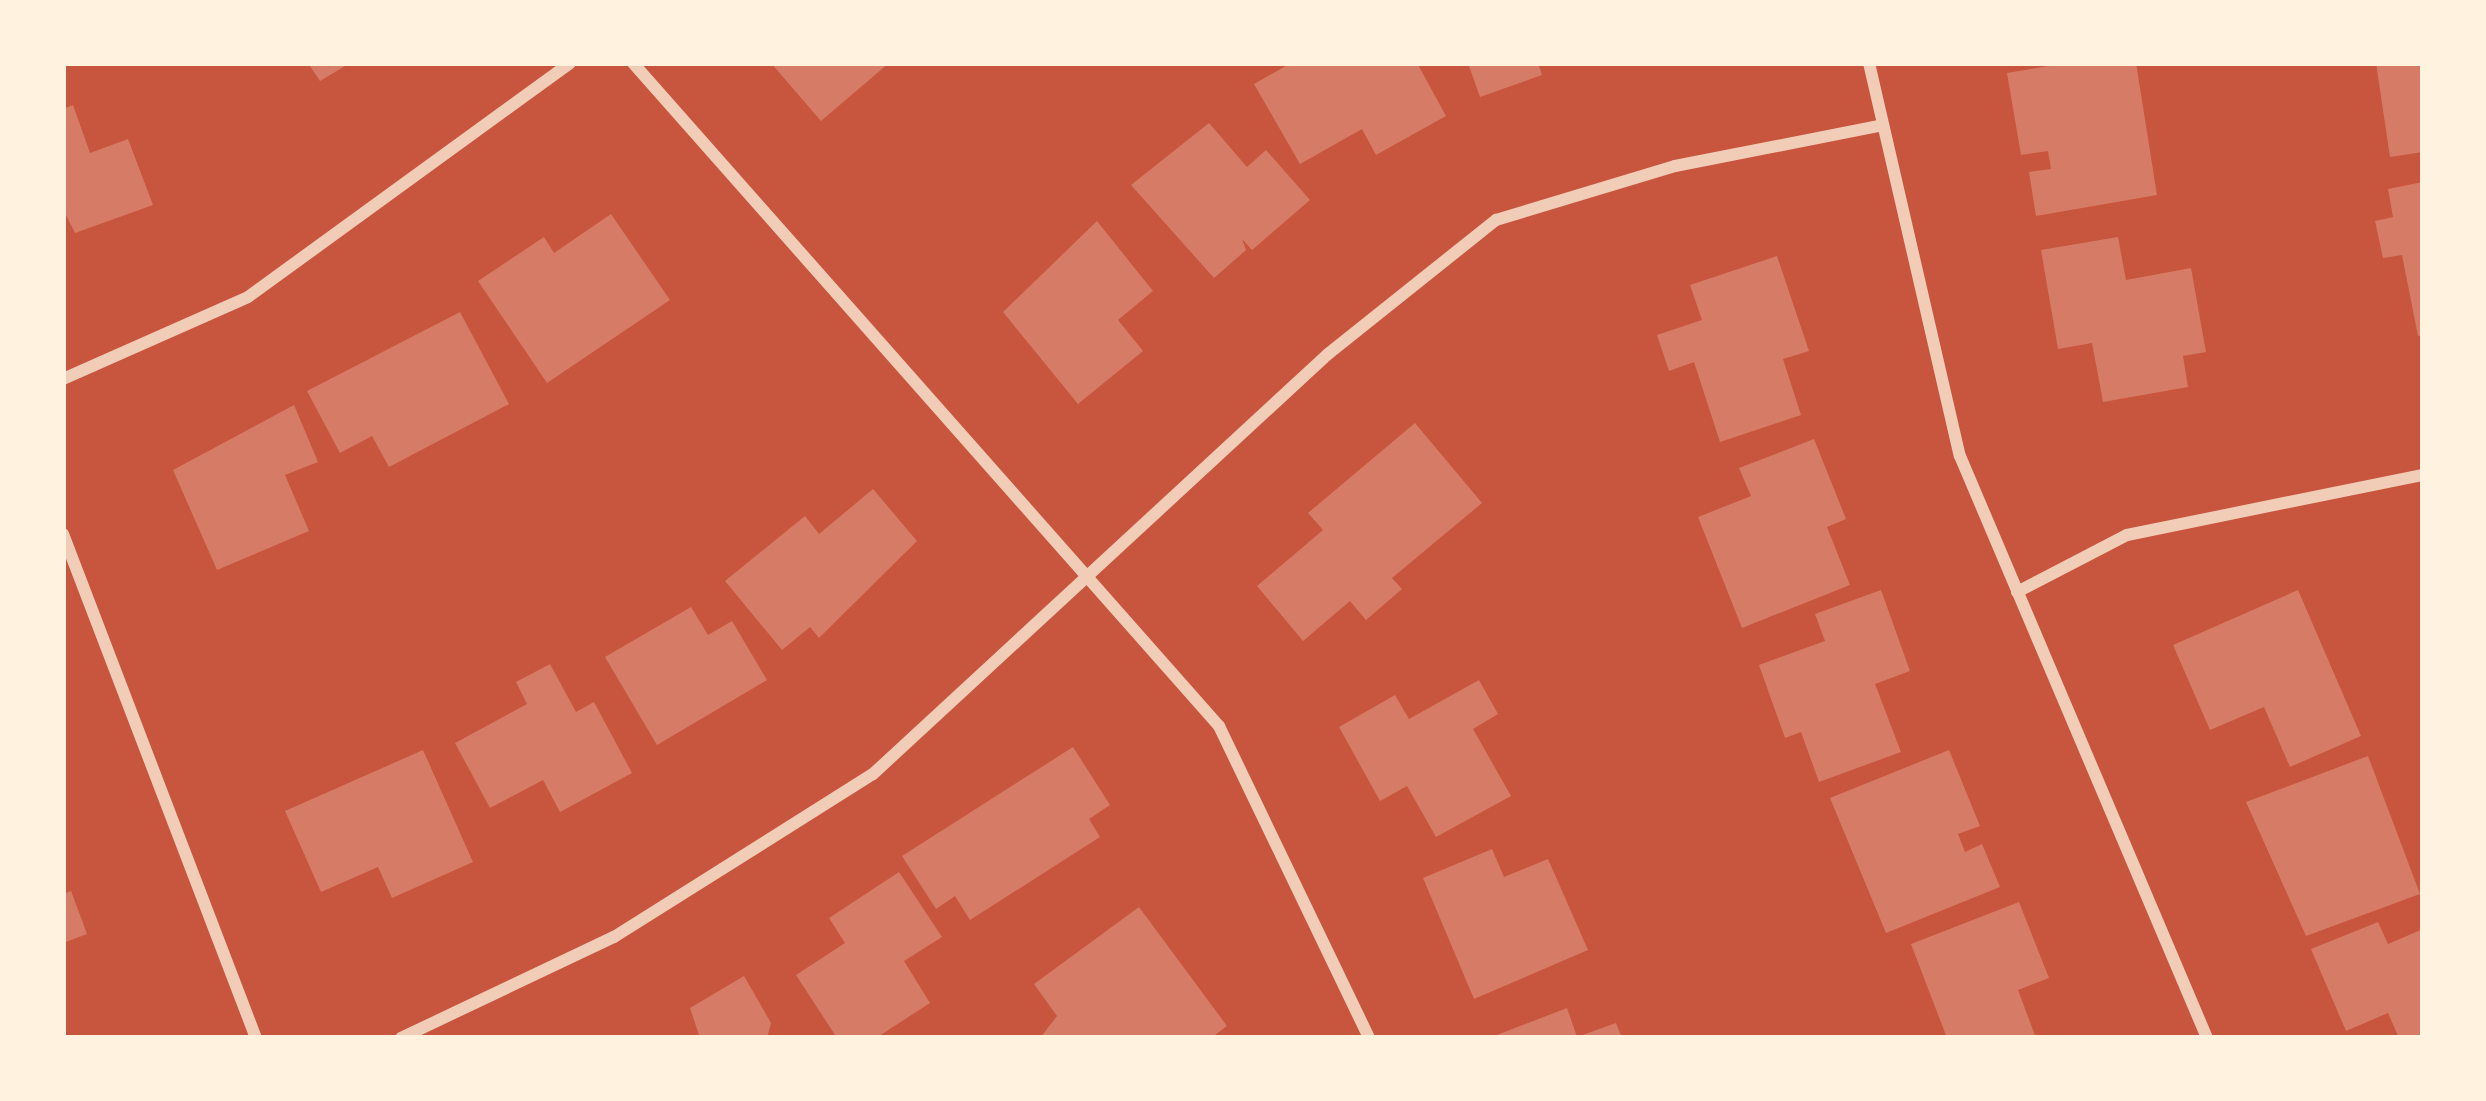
<!DOCTYPE html>
<html>
<head>
<meta charset="utf-8">
<style>
	body { margin:0 }
	#map { position:relative; width:2486px; height:1101px; overflow:hidden; background:#c8553d; font-family:"Fira Sans Condensed",sans-serif }
	div>[style] { position:absolute }
	.building>* { inset:0; background:#d67c66 }
	.minor>* { height:12px; margin:-6px; padding:0 6px; transform-origin:6px; border-radius:6px; background:#f1ccb7 }
	span { translate:-50% -50%; white-space:nowrap; text-align:center; line-height:1.15; -webkit-text-stroke:9px #fff3e0; paint-order:stroke }
	.frame { position:absolute; inset:0; border:66px solid #fff3e0; pointer-events:none }
</style>
</head>
<body>
<div id="map">
	<div class="building">
		<div style="clip-path:polygon(308px 63px,350px 63px,320px 81px)"></div>
		<div style="clip-path:polygon(771px 63px,889px 63px,821px 121px)"></div>
		<div style="clip-path:polygon(1291px 63px,1417px 63px,1446px 116px,1376px 155px,1362px 129px,1300px 164px,1254px 84px)"></div>
		<div style="clip-path:polygon(1468px 63px,1538px 63px,1542px 75px,1480px 97px)"></div>
		<div style="clip-path:polygon(2067px 63px,2136px 63px,2157px 195px,2036px 216px,2029px 172px,2051px 169px,2048px 151px,2021px 155px,2007px 73px)"></div>
		<div style="clip-path:polygon(2376px 63px,2423px 63px,2423px 152px,2390px 157px)"></div>
		<div style="clip-path:polygon(73px 105px,90px 153px,128px 139px,153px 205px,75px 233px,63px 209px,63px 109px)"></div>
		<div style="clip-path:polygon(1209px 123px,1247px 167px,1266px 150px,1310px 200px,1252px 250px,1242px 239px,1246px 250px,1214px 278px,1131px 185px)"></div>
		<div style="clip-path:polygon(2423px 182px,2423px 335px,2418px 336px,2402px 255px,2383px 258px,2375px 221px,2393px 217px,2388px 189px)"></div>
		<div style="clip-path:polygon(611px 214px,670px 300px,547px 383px,478px 281px,544px 237px,554px 253px)"></div>
		<div style="clip-path:polygon(1097px 221px,1153px 291px,1118px 320px,1143px 351px,1078px 404px,1003px 312px)"></div>
		<div style="clip-path:polygon(2118px 237px,2126px 280px,2191px 268px,2206px 352px,2183px 356px,2188px 387px,2103px 402px,2092px 343px,2058px 349px,2041px 250px)"></div>
		<div style="clip-path:polygon(1777px 256px,1809px 351px,1783px 359px,1801px 415px,1720px 442px,1694px 362px,1669px 371px,1657px 335px,1702px 320px,1690px 285px)"></div>
		<div style="clip-path:polygon(460px 312px,509px 404px,389px 467px,372px 436px,340px 453px,307px 391px)"></div>
		<div style="clip-path:polygon(294px 405px,318px 462px,285px 475px,309px 531px,217px 570px,173px 470px)"></div>
		<div style="clip-path:polygon(1415px 423px,1482px 503px,1392px 578px,1402px 589px,1366px 620px,1350px 601px,1303px 641px,1257px 586px,1323px 530px,1308px 513px)"></div>
		<div style="clip-path:polygon(1814px 439px,1846px 519px,1827px 527px,1850px 585px,1742px 628px,1698px 517px,1751px 496px,1739px 468px)"></div>
		<div style="clip-path:polygon(873px 489px,917px 541px,819px 638px,810px 627px,782px 650px,725px 581px,805px 516px,819px 534px)"></div>
		<div style="clip-path:polygon(1881px 590px,1910px 671px,1875px 684px,1901px 752px,1819px 782px,1801px 732px,1785px 738px,1759px 665px,1825px 641px,1815px 614px)"></div>
		<div style="clip-path:polygon(2298px 590px,2361px 736px,2290px 767px,2264px 707px,2210px 730px,2173px 645px)"></div>
		<div style="clip-path:polygon(691px 607px,708px 635px,732px 621px,767px 680px,657px 745px,605px 657px)"></div>
		<div style="clip-path:polygon(550px 664px,576px 712px,594px 702px,632px 773px,560px 812px,543px 780px,490px 808px,455px 743px,527px 704px,516px 682px)"></div>
		<div style="clip-path:polygon(1479px 680px,1498px 714px,1473px 729px,1511px 796px,1436px 837px,1407px 786px,1380px 801px,1339px 727px,1395px 695px,1409px 719px)"></div>
		<div style="clip-path:polygon(1073px 747px,1110px 805px,1089px 819px,1100px 837px,970px 920px,955px 896px,936px 909px,902px 856px)"></div>
		<div style="clip-path:polygon(423px 750px,473px 862px,392px 898px,378px 867px,321px 892px,285px 811px)"></div>
		<div style="clip-path:polygon(1949px 750px,1980px 826px,1958px 834px,1965px 852px,1982px 844px,2000px 887px,1886px 933px,1830px 798px)"></div>
		<div style="clip-path:polygon(2368px 756px,2420px 894px,2306px 936px,2246px 802px)"></div>
		<div style="clip-path:polygon(1492px 849px,1504px 877px,1548px 859px,1588px 950px,1474px 999px,1423px 878px)"></div>
		<div style="clip-path:polygon(899px 872px,942px 937px,904px 961px,930px 1003px,876px 1038px,837px 1038px,796px 975px,845px 943px,829px 918px)"></div>
		<div style="clip-path:polygon(71px 891px,87px 934px,63px 943px,63px 894px)"></div>
		<div style="clip-path:polygon(2019px 902px,2049px 978px,2018px 990px,2036px 1038px,1947px 1038px,1911px 944px)"></div>
		<div style="clip-path:polygon(1139px 907px,1227px 1026px,1211px 1038px,1040px 1038px,1057px 1016px,1034px 984px)"></div>
		<div style="clip-path:polygon(2378px 922px,2388px 944px,2423px 929px,2423px 1038px,2399px 1038px,2388px 1013px,2346px 1031px,2311px 949px)"></div>
		<div style="clip-path:polygon(744px 976px,771px 1023px,767px 1038px,700px 1038px,690px 1008px)"></div>
		<div style="clip-path:polygon(1567px 1008px,1577px 1037px,1616px 1023px,1622px 1038px,1489px 1038px)"></div>
	</div>
	<div class="minor">
		<div style="left:633px;top:63px;width:885px;rotate:48.53deg"></div>
		<div style="left:1219px;top:726px;width:346px;rotate:64.3deg"></div>
		<div style="left:1869px;top:63px;width:403px;rotate:77deg"></div>
		<div style="left:1960px;top:456px;width:632px;rotate:67deg"></div>
		<div style="left:63px;top:379px;width:202px;rotate:-23.9deg"></div>
		<div style="left:248px;top:297px;width:398px;rotate:-36deg"></div>
		<div style="left:63px;top:534px;width:540px;rotate:69.05deg"></div>
		<div style="left:2017px;top:592px;width:124px;rotate:-27.4deg"></div>
		<div style="left:2127px;top:535px;width:302px;rotate:-11.5deg"></div>
		<div style="left:401px;top:1038px;width:236px;rotate:-25.4deg"></div>
		<div style="left:614px;top:937px;width:306px;rotate:-32.2deg"></div>
		<div style="left:873px;top:774px;width:619px;rotate:-42.71deg"></div>
		<div style="left:1328px;top:354px;width:215px;rotate:-38.6deg"></div>
		<div style="left:1496px;top:220px;width:187px;rotate:-16.8deg"></div>
		<div style="left:1675px;top:166px;width:208px;rotate:-11.1deg"></div>
	</div>
	<div class="frame"></div>
</div>
</body>
</html>
